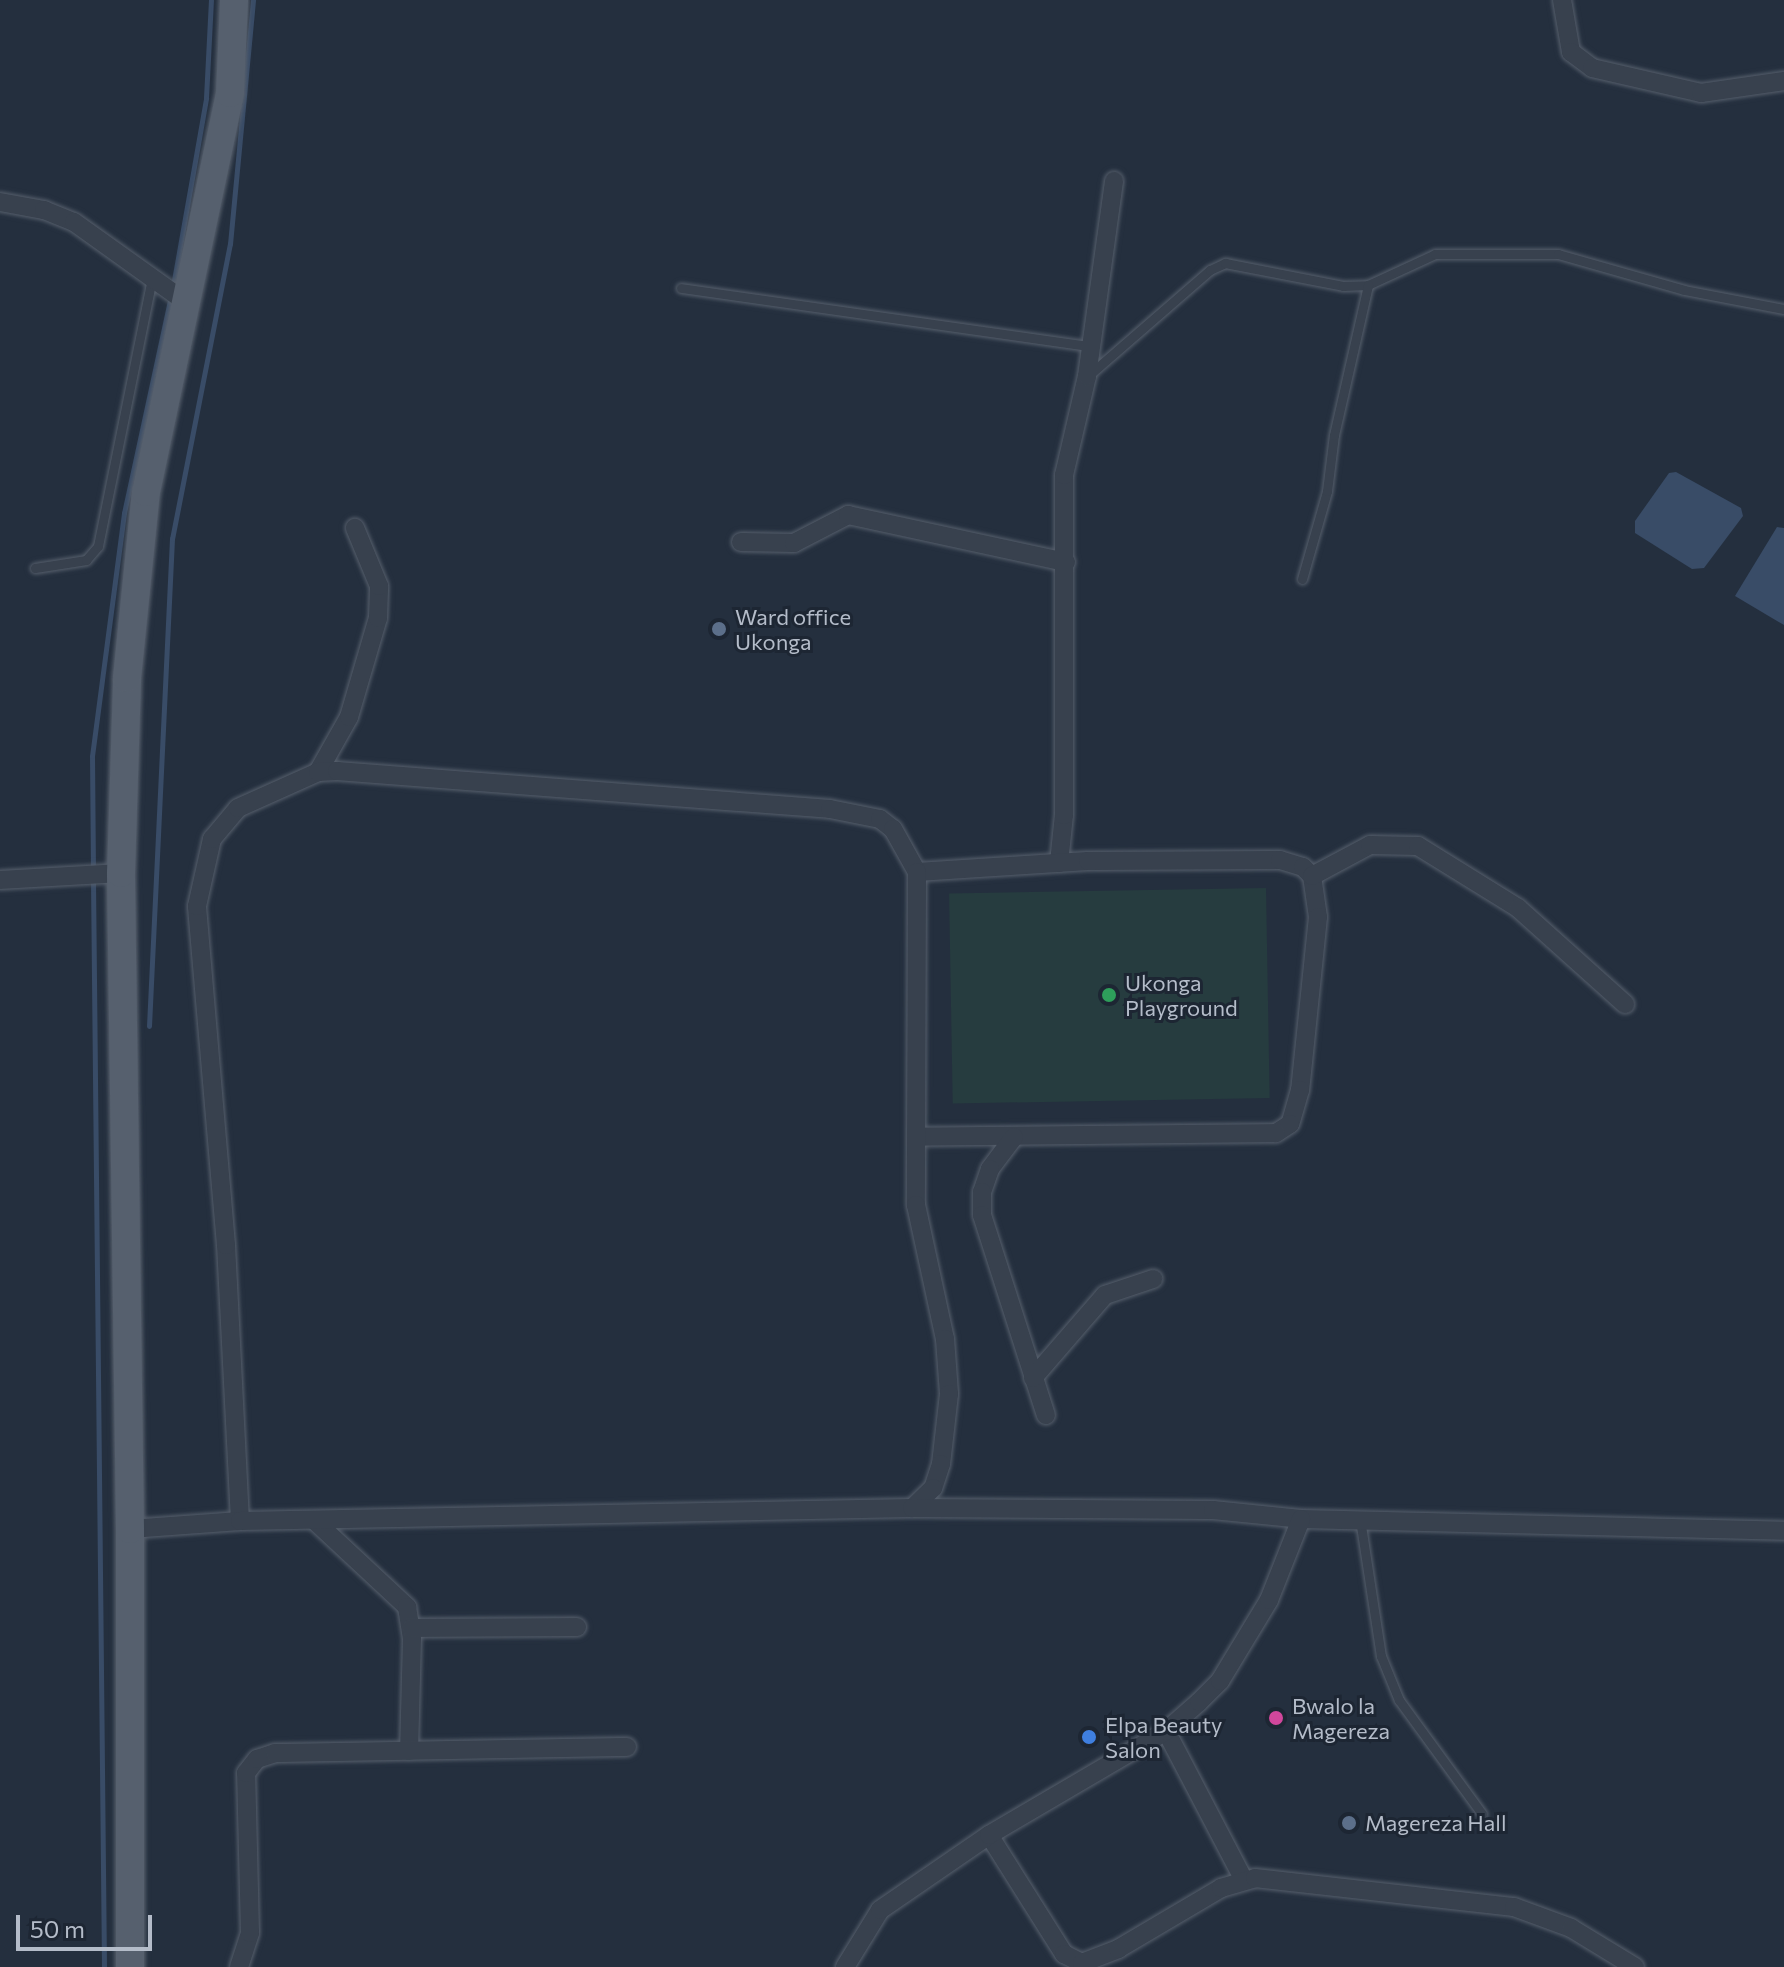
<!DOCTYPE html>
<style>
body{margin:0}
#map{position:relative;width:1784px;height:1967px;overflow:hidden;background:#242f3e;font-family:Commissioner,sans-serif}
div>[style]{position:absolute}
.green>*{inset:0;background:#263c3f;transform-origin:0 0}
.water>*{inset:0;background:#394c67}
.stream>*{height:5px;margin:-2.5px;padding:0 2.5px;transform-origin:2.5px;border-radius:2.5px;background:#394c67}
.roads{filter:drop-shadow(0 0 2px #565f6c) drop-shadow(0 0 2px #565f6c)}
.lane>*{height:9px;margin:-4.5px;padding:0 4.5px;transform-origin:4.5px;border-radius:4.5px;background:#38414e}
.street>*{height:18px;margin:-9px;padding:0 9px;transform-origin:9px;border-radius:9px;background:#38414e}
.primary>*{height:28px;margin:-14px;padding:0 14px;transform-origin:14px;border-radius:14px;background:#56606e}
.dots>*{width:22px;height:22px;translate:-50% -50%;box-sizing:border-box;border:4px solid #1d2633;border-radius:50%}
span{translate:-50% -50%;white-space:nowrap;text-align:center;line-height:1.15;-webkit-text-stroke:6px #1d2633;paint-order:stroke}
.poi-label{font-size:22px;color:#b4bcc9}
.left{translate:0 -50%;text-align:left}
.scale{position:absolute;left:16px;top:1915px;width:136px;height:36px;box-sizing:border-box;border:4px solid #b4bcc9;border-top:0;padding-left:10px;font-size:24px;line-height:28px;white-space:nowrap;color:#b4bcc9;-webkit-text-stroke:6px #1d2633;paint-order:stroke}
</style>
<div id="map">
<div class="green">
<div style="left:1266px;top:888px;width:210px;height:317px;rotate:89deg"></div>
</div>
<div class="water">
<div style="clip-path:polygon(1676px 472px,1741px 508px,1743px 516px,1704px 568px,1692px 569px,1635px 533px,1635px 521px,1669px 473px)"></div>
<div style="clip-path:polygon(1777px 527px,1784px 528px,1784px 625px,1735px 596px)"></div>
</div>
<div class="stream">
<div style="left:173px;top:286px;width:191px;rotate:-80deg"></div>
<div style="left:206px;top:98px;width:98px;rotate:-87.1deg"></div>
<div style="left:93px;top:870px;width:114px;rotate:-90.5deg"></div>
<div style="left:92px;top:756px;width:245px;rotate:-82.5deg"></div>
<div style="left:124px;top:513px;width:223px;rotate:-77.8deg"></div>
<div style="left:93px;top:880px;width:1087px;rotate:89.42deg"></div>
<div style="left:149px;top:1026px;width:488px;rotate:-87.3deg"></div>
<div style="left:172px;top:539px;width:301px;rotate:-78.9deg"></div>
<div style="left:230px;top:244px;width:245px;rotate:-84.6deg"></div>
</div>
<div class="roads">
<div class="lane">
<div style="left:681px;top:288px;width:414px;rotate:8.1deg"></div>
<div style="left:1089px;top:375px;width:160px;rotate:-41deg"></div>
<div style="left:1210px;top:270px;width:17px;rotate:-25deg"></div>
<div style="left:1225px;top:263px;width:120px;rotate:11deg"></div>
<div style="left:1343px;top:286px;width:25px;rotate:-2deg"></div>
<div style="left:1368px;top:285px;width:74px;rotate:-24.8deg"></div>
<div style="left:1435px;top:254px;width:123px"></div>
<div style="left:1558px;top:254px;width:131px;rotate:15.9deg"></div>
<div style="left:1684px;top:290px;width:102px;rotate:10.8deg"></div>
<div style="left:35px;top:568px;width:52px;rotate:-8.9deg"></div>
<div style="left:86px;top:560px;width:18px;rotate:-49deg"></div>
<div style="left:98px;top:546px;width:272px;rotate:-78.6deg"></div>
<div style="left:1302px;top:579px;width:91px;rotate:-74.1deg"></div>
<div style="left:1327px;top:491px;width:56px;rotate:-82.9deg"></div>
<div style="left:1334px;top:435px;width:154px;rotate:-77.2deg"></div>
<div style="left:1360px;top:1519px;width:139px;rotate:81.3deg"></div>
<div style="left:1381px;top:1656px;width:48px;rotate:67.8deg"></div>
<div style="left:1399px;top:1700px;width:141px;rotate:53.9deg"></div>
</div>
<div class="street">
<div style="left:1562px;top:0;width:53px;rotate:80.2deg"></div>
<div style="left:1571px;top:52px;width:26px;rotate:37deg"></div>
<div style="left:1592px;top:68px;width:112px;rotate:12.9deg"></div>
<div style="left:1701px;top:93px;width:84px;rotate:-8.2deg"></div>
<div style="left:0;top:202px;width:45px;rotate:10.3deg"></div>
<div style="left:44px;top:210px;width:32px;rotate:22deg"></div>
<div style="left:74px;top:222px;width:139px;rotate:35.6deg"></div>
<div style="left:741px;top:542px;width:53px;rotate:1.1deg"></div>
<div style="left:794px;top:543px;width:61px;rotate:-27.4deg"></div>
<div style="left:848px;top:515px;width:223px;rotate:12.2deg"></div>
<div style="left:318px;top:772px;width:63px;rotate:-60.6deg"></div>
<div style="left:349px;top:717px;width:103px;rotate:-73.7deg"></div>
<div style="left:378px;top:618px;width:32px;rotate:-88deg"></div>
<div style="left:379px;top:586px;width:63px;rotate:-112.5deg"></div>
<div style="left:1059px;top:863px;width:48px;rotate:-84.1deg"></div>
<div style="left:1064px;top:815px;width:340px;rotate:-90deg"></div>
<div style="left:1064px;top:475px;width:102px;rotate:-76.9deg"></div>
<div style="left:1087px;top:376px;width:197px;rotate:-82.1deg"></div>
<div style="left:917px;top:872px;width:171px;rotate:-3.7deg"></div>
<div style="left:1088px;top:861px;width:192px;rotate:-0.3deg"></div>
<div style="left:1280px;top:860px;width:24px;rotate:17deg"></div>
<div style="left:1303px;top:867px;width:13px;rotate:45deg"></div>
<div style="left:1312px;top:876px;width:41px;rotate:81.7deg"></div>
<div style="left:1318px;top:917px;width:174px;rotate:95.9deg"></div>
<div style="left:1300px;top:1090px;width:35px;rotate:106deg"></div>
<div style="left:1290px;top:1124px;width:17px;rotate:147deg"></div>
<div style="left:1276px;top:1133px;width:357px;rotate:179.4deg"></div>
<div style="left:1312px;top:876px;width:66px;rotate:-28.1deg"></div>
<div style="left:1370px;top:845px;width:48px;rotate:1.2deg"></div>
<div style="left:1418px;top:846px;width:118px;rotate:31.8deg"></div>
<div style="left:1518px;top:908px;width:144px;rotate:41.9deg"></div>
<div style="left:0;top:880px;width:121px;rotate:-3.3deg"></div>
<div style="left:1014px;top:1137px;width:40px;rotate:127deg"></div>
<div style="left:990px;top:1169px;width:24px;rotate:109deg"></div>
<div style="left:982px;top:1192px;width:23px;rotate:90deg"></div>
<div style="left:982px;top:1215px;width:210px;rotate:72.3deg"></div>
<div style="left:1033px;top:1378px;width:110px;rotate:-49.1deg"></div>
<div style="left:1105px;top:1295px;width:51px;rotate:-18.4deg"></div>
<div style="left:240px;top:1521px;width:276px;rotate:-92.9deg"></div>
<div style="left:226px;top:1245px;width:340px;rotate:-94.9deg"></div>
<div style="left:197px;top:906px;width:69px;rotate:-77.4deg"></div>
<div style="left:212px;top:839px;width:40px;rotate:-50deg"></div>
<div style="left:238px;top:808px;width:88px;rotate:-24.2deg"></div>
<div style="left:318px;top:772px;width:19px;rotate:-3deg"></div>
<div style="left:337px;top:771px;width:494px;rotate:4.4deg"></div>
<div style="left:830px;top:809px;width:51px;rotate:11.3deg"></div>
<div style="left:880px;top:819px;width:16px;rotate:38deg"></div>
<div style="left:893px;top:829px;width:49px;rotate:60.8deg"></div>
<div style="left:917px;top:872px;width:333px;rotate:90.2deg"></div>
<div style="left:916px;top:1205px;width:137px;rotate:77.8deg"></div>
<div style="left:945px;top:1339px;width:55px;rotate:85.8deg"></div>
<div style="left:949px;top:1394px;width:70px;rotate:96.5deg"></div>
<div style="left:941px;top:1464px;width:25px;rotate:108deg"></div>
<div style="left:933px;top:1488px;width:29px;rotate:136deg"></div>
<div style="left:316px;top:1522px;width:125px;rotate:43deg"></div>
<div style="left:407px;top:1607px;width:31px;rotate:81deg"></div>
<div style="left:412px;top:1638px;width:113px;rotate:91.5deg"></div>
<div style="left:130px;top:1529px;width:110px;rotate:-4.2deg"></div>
<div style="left:240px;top:1521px;width:672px;rotate:-1.11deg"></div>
<div style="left:912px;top:1508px;width:301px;rotate:0.4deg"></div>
<div style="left:1213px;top:1510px;width:88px;rotate:5.8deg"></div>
<div style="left:1301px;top:1519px;width:483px;rotate:1.4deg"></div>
<div style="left:411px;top:1628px;width:166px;rotate:-0.3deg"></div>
<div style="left:1166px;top:1731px;width:166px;rotate:62.4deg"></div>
<div style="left:989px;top:1835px;width:141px;rotate:57.8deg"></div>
<div style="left:1064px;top:1954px;width:20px;rotate:27deg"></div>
<div style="left:1082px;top:1963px;width:39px;rotate:-21deg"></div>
<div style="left:1118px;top:1949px;width:120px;rotate:-30.6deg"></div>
<div style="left:1221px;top:1888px;width:35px;rotate:-16deg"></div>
<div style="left:1255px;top:1878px;width:261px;rotate:6.4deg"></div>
<div style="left:1514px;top:1907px;width:61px;rotate:20.2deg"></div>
<div style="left:1571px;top:1928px;width:75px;rotate:31.4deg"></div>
<div style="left:239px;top:1967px;width:36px;rotate:-72deg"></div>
<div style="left:250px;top:1933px;width:160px;rotate:-91.4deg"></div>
<div style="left:246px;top:1773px;width:18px;rotate:-52deg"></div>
<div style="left:257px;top:1759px;width:19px;rotate:-18deg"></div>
<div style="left:275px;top:1753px;width:352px;rotate:-1deg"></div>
<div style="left:845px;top:1967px;width:67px;rotate:-58.4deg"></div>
<div style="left:880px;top:1910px;width:132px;rotate:-34.5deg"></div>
<div style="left:989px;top:1835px;width:205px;rotate:-30.4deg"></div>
<div style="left:1166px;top:1731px;width:44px;rotate:-41.3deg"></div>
<div style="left:1199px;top:1702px;width:30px;rotate:-45deg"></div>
<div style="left:1220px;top:1681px;width:95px;rotate:-58.8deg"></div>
<div style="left:1269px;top:1600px;width:87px;rotate:-68.4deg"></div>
</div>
<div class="primary">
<div style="left:130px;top:1967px;width:438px;rotate:-90deg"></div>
<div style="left:130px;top:1529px;width:656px;rotate:-90.79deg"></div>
<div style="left:121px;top:873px;width:195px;rotate:-88.2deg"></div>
<div style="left:127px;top:678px;width:187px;rotate:-84.2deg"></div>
<div style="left:146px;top:492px;width:408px;rotate:-78.1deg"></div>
<div style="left:230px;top:93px;width:93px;rotate:-87.5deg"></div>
</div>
</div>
<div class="dots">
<div style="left:719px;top:629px;background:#5c6f8a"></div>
<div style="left:1109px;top:995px;background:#2e9e5b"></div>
<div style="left:1276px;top:1718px;background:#d1479c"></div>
<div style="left:1089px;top:1737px;background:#3f7fe0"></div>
<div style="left:1349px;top:1823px;background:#5c6f8a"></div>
</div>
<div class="poi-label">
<span class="left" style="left:735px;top:629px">Ward office<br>Ukonga</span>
<span class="left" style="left:1125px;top:995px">Ukonga<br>Playground</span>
<span class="left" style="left:1292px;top:1718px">Bwalo la<br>Magereza</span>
<span class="left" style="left:1105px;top:1737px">Elpa Beauty<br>Salon</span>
<span class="left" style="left:1365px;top:1823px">Magereza Hall</span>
</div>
<div class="scale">50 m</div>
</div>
